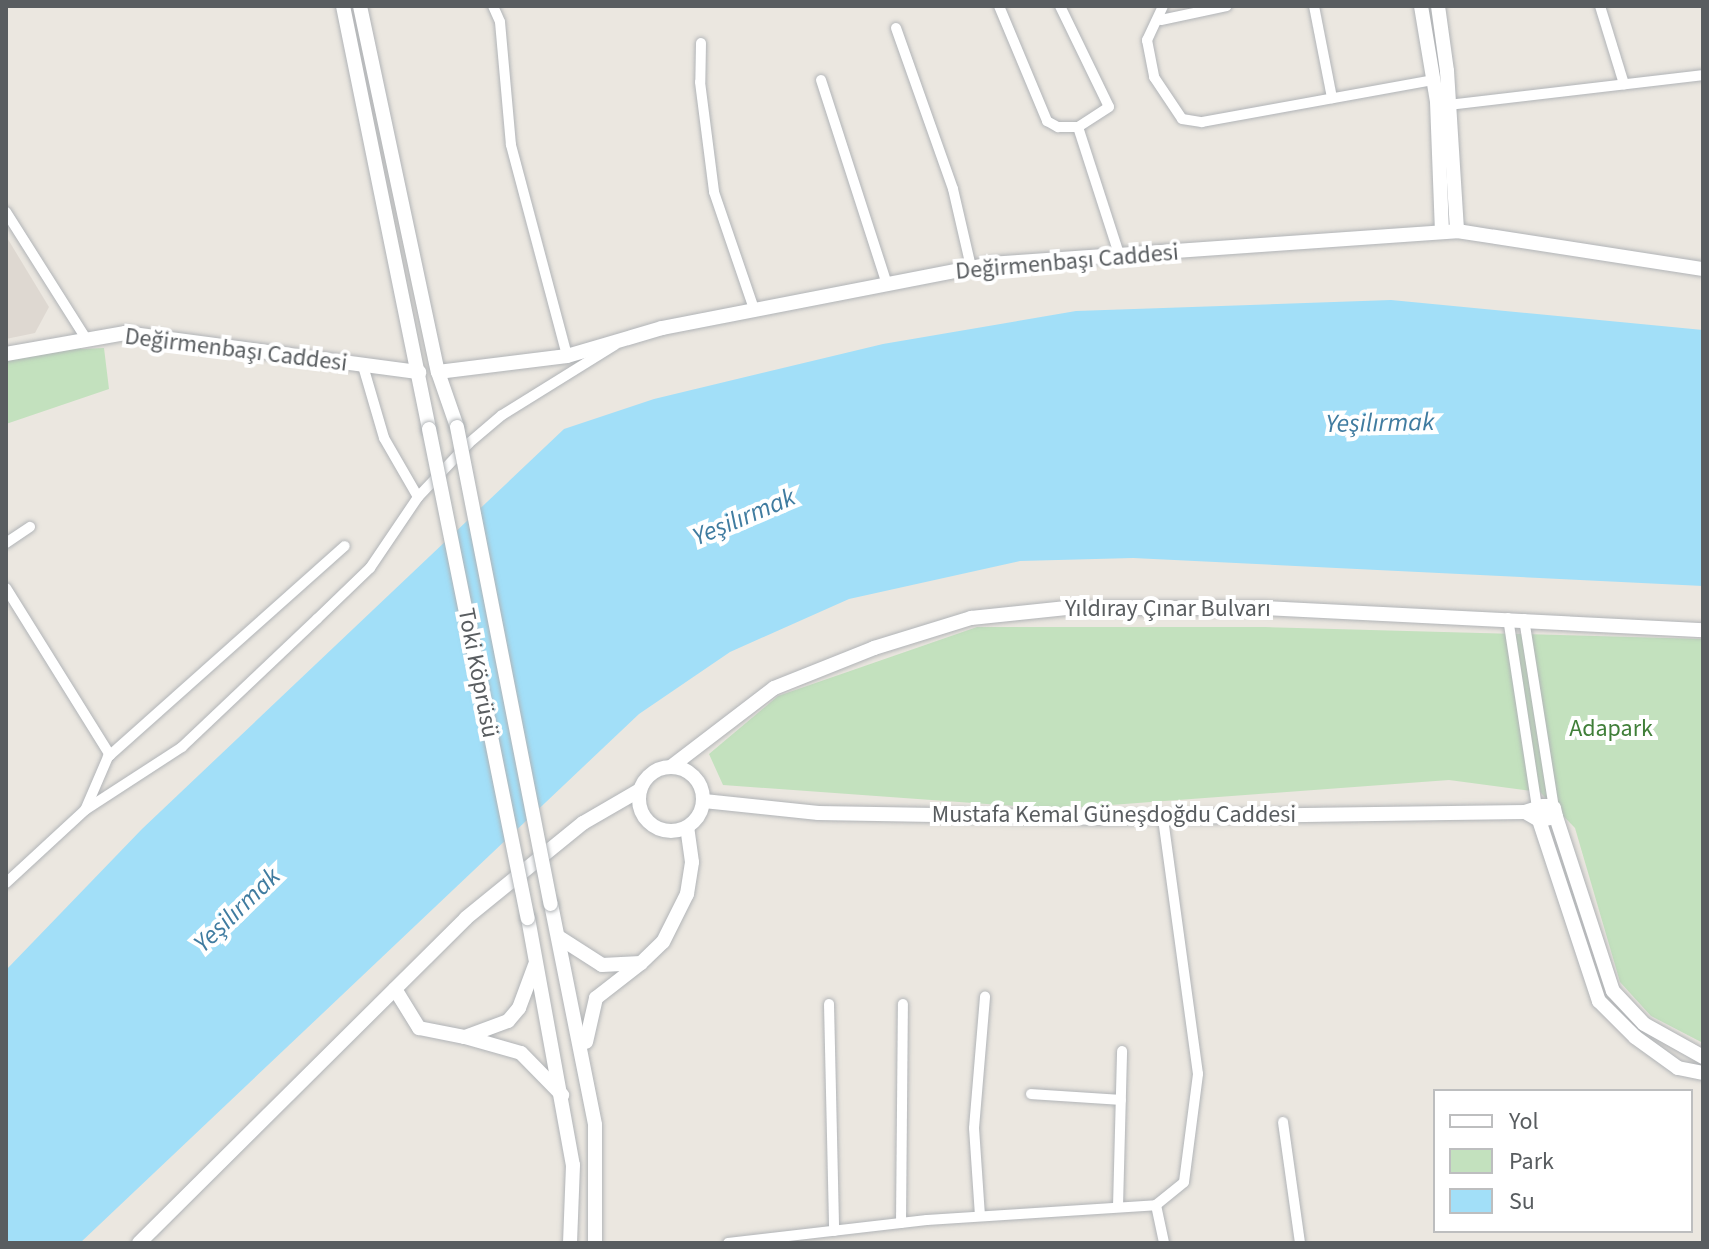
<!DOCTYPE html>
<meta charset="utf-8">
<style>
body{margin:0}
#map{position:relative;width:1709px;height:1249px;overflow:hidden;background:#ebe7e0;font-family:"Source Sans 3",sans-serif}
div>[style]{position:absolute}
.education>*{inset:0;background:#ded8d1}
.green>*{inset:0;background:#c3e1be}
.water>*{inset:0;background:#a2dff8}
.roads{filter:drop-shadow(0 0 2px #b1b4b7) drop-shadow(0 0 2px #b1b4b7)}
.street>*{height:10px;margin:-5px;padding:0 5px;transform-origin:5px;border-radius:5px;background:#fff}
.secondary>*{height:14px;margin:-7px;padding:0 7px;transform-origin:7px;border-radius:7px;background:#fff}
.secondary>.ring{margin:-7px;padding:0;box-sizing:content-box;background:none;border:14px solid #fff;border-radius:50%}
.bridges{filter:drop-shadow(0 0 2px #b0b4b7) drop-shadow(0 0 2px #b0b4b7)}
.secondary-bridge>*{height:14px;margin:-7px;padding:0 7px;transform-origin:7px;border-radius:7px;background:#fff}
span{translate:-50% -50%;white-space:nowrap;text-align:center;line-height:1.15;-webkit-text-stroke:8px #fff;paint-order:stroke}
.street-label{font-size:24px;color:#595d60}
.park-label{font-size:24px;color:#407f39}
.water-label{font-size:26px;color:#407ca0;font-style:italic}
.frame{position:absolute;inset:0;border:8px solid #595d60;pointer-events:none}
.legend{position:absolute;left:1433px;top:1089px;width:260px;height:144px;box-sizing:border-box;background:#fff;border:2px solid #bdbebf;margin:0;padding:10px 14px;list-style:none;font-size:24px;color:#595d60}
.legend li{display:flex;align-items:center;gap:16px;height:40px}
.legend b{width:40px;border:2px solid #bdbebf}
</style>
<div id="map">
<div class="education">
<div style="clip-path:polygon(6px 236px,49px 307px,35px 333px,6px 339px)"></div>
</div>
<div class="green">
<div style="clip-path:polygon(78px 343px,81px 349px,104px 348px,109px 389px,6px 424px,6px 356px)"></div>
<div style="clip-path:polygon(977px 627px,1265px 627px,1703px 639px,1703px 1043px,1651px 1016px,1620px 982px,1575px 828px,1540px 792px,1449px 780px,1057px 809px,723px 785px,709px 754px,778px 696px)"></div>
</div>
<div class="water">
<div style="clip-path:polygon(1391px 300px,1703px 330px,1703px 586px,1133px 558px,1020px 561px,849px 599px,730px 652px,639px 714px,80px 1243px,6px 1243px,6px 970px,142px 829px,564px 429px,654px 399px,883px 344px,1076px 311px)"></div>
</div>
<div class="roads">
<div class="street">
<div style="left:493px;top:6px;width:17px;rotate:66deg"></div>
<div style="left:500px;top:22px;width:123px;rotate:84.9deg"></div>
<div style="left:511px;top:145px;width:218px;rotate:75.1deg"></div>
<div style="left:999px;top:6px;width:125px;rotate:67.3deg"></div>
<div style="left:1047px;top:121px;width:13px;rotate:29deg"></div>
<div style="left:1058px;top:127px;width:20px"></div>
<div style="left:1060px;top:6px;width:112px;rotate:64.1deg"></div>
<div style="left:1109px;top:107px;width:37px;rotate:147deg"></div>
<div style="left:1078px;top:127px;width:137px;rotate:72.1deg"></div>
<div style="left:1163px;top:6px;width:38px;rotate:115deg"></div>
<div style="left:1147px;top:40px;width:38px;rotate:79deg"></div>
<div style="left:1154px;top:77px;width:50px;rotate:56.3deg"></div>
<div style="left:1182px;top:119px;width:20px;rotate:9deg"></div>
<div style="left:1202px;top:122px;width:235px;rotate:-10.3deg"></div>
<div style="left:1314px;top:6px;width:94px;rotate:78.9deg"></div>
<div style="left:1600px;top:6px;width:82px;rotate:72.9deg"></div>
<div style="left:1161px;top:20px;width:67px;rotate:-12deg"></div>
<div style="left:896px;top:28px;width:171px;rotate:70.5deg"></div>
<div style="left:953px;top:189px;width:80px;rotate:77deg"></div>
<div style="left:701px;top:43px;width:39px;rotate:91deg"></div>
<div style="left:700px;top:82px;width:111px;rotate:82.7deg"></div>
<div style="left:714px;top:192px;width:124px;rotate:71.1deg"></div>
<div style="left:821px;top:80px;width:214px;rotate:72.1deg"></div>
<div style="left:1449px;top:105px;width:256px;rotate:-6.7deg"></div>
<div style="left:6px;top:212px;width:151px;rotate:57.7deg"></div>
<div style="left:363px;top:366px;width:75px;rotate:73.7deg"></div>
<div style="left:384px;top:438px;width:68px;rotate:60deg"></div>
<div style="left:6px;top:543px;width:29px;rotate:-34deg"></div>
<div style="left:6px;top:588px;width:197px;rotate:58.1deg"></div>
<div style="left:1508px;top:618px;width:192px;rotate:81.3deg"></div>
<div style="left:1524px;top:619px;width:191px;rotate:81deg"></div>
<div style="left:86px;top:808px;width:56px;rotate:-66.7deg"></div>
<div style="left:108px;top:757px;width:317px;rotate:-41.7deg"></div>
<div style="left:6px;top:883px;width:108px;rotate:-42.7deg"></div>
<div style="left:85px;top:810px;width:116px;rotate:-33deg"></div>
<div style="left:182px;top:747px;width:186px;rotate:-43.5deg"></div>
<div style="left:317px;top:619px;width:74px;rotate:-43.9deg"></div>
<div style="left:370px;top:568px;width:86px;rotate:-55.9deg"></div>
<div style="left:418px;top:497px;width:74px;rotate:-46.6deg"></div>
<div style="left:469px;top:443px;width:43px;rotate:-40.3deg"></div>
<div style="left:502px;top:415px;width:133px;rotate:-31.8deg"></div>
<div style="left:829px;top:1004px;width:227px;rotate:88.7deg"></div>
<div style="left:1031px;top:1094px;width:90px;rotate:3.8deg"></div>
<div style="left:1283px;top:1122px;width:122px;rotate:82deg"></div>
<div style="left:1156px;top:1205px;width:39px;rotate:78deg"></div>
<div style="left:1118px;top:1207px;width:156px;rotate:-88.5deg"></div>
<div style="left:980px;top:1216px;width:88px;rotate:-93.9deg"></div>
<div style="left:974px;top:1128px;width:132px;rotate:-85.2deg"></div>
<div style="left:901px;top:1223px;width:219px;rotate:-89.5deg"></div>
<div style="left:728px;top:1243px;width:200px;rotate:-6.6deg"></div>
<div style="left:927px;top:1220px;width:229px;rotate:-3.7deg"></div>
<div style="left:1156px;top:1205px;width:36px;rotate:-39deg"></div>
<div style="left:1184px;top:1182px;width:109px;rotate:-82.6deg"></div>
<div style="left:1198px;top:1074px;width:257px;rotate:-97.8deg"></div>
</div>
<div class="secondary">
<div style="left:343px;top:6px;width:432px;rotate:78.5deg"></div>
<div style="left:360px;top:6px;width:374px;rotate:78deg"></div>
<div style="left:438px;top:372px;width:58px;rotate:70.9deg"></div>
<div style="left:1421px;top:6px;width:97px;rotate:80.5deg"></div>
<div style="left:1437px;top:102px;width:130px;rotate:87.8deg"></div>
<div style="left:1438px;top:6px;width:66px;rotate:82.1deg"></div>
<div style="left:1447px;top:71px;width:160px;rotate:86.4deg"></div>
<div style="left:6px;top:354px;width:121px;rotate:-10deg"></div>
<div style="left:125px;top:333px;width:297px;rotate:7.6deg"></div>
<div style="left:438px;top:372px;width:130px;rotate:-7.1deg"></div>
<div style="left:567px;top:356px;width:99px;rotate:-16.4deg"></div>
<div style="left:662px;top:328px;width:334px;rotate:-11deg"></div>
<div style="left:990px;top:264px;width:468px;rotate:-4deg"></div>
<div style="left:1457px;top:231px;width:249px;rotate:8.8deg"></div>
<div style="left:672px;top:766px;width:128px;rotate:-37.4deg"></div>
<div style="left:774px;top:688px;width:108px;rotate:-21.8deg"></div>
<div style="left:874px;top:648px;width:102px;rotate:-17.2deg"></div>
<div style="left:971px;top:618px;width:96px;rotate:-6deg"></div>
<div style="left:1066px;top:608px;width:198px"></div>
<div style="left:1264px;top:608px;width:440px;rotate:2.9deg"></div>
<div class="ring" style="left:639px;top:767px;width:50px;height:50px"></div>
<div style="left:704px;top:801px;width:115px;rotate:6deg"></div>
<div style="left:818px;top:813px;width:278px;rotate:1deg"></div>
<div style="left:1096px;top:818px;width:429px;rotate:-0.8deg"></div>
<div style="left:1525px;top:812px;width:16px;rotate:30deg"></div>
<div style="left:1539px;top:820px;width:191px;rotate:71.7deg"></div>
<div style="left:1599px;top:1001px;width:51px;rotate:45deg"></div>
<div style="left:1635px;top:1037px;width:53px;rotate:35.8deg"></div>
<div style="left:1678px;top:1068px;width:25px;rotate:11deg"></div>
<div style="left:1525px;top:812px;width:19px;rotate:-18deg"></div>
<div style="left:1543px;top:806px;width:4px"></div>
<div style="left:1547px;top:806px;width:7px;rotate:16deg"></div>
<div style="left:1554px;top:808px;width:9px;rotate:77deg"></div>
<div style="left:1556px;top:817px;width:17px;rotate:170deg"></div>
<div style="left:1539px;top:820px;width:12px;rotate:-99deg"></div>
<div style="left:1556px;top:817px;width:183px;rotate:71.9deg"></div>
<div style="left:1613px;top:991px;width:45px;rotate:46.8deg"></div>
<div style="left:1644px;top:1024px;width:68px;rotate:29.2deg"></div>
<div style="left:551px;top:904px;width:225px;rotate:78.7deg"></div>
<div style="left:595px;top:1125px;width:118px;rotate:90deg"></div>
<div style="left:528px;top:918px;width:251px;rotate:79.7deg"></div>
<div style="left:573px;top:1165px;width:78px;rotate:92.2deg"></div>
<div style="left:560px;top:938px;width:50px;rotate:32.7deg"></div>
<div style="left:602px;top:965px;width:39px;rotate:-3deg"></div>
<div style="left:641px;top:963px;width:57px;rotate:142.1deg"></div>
<div style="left:596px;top:998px;width:45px;rotate:102.8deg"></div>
<div style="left:641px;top:963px;width:30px;rotate:-44deg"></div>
<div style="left:663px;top:942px;width:54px;rotate:-63.4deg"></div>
<div style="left:687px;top:894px;width:32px;rotate:-81deg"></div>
<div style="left:692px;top:862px;width:34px;rotate:-98deg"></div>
<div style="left:535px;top:965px;width:46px;rotate:110.4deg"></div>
<div style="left:519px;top:1008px;width:17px;rotate:130deg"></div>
<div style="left:508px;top:1021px;width:46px;rotate:159.6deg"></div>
<div style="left:465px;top:1037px;width:58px;rotate:15.9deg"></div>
<div style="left:521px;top:1053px;width:59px;rotate:45.7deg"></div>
<div style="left:395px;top:989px;width:46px;rotate:58.4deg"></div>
<div style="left:419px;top:1028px;width:47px;rotate:11.1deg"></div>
<div style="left:139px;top:1243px;width:461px;rotate:-44.8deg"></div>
<div style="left:466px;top:918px;width:151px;rotate:-39.1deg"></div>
<div style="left:583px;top:823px;width:66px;rotate:-30.1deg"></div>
</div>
</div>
<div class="bridges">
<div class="secondary-bridge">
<div style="left:457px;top:427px;width:486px;rotate:78.9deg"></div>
<div style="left:429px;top:429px;width:499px;rotate:78.6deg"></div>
</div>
</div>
<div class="street-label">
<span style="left:1067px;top:262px;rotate:-5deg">Değirmenbaşı Caddesi</span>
<span style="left:236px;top:350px;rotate:7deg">Değirmenbaşı Caddesi</span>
<span style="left:1168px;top:609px">Yıldıray Çınar Bulvarı</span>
<span style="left:478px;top:673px;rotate:79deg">Toki Köprüsü</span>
<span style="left:1114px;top:815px">Mustafa Kemal Güneşdoğdu Caddesi</span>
</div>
<div class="park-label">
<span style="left:1611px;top:729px">Adapark</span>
</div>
<div class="water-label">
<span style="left:1380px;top:423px;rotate:-1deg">Yeşilırmak</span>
<span style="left:744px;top:517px;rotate:-23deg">Yeşilırmak</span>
<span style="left:237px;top:910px;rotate:-44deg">Yeşilırmak</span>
</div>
<div class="frame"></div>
<ul class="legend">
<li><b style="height:10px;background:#fff"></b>Yol</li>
<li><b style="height:22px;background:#c3e1be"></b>Park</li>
<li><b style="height:22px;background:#a2dff8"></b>Su</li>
</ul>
</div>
